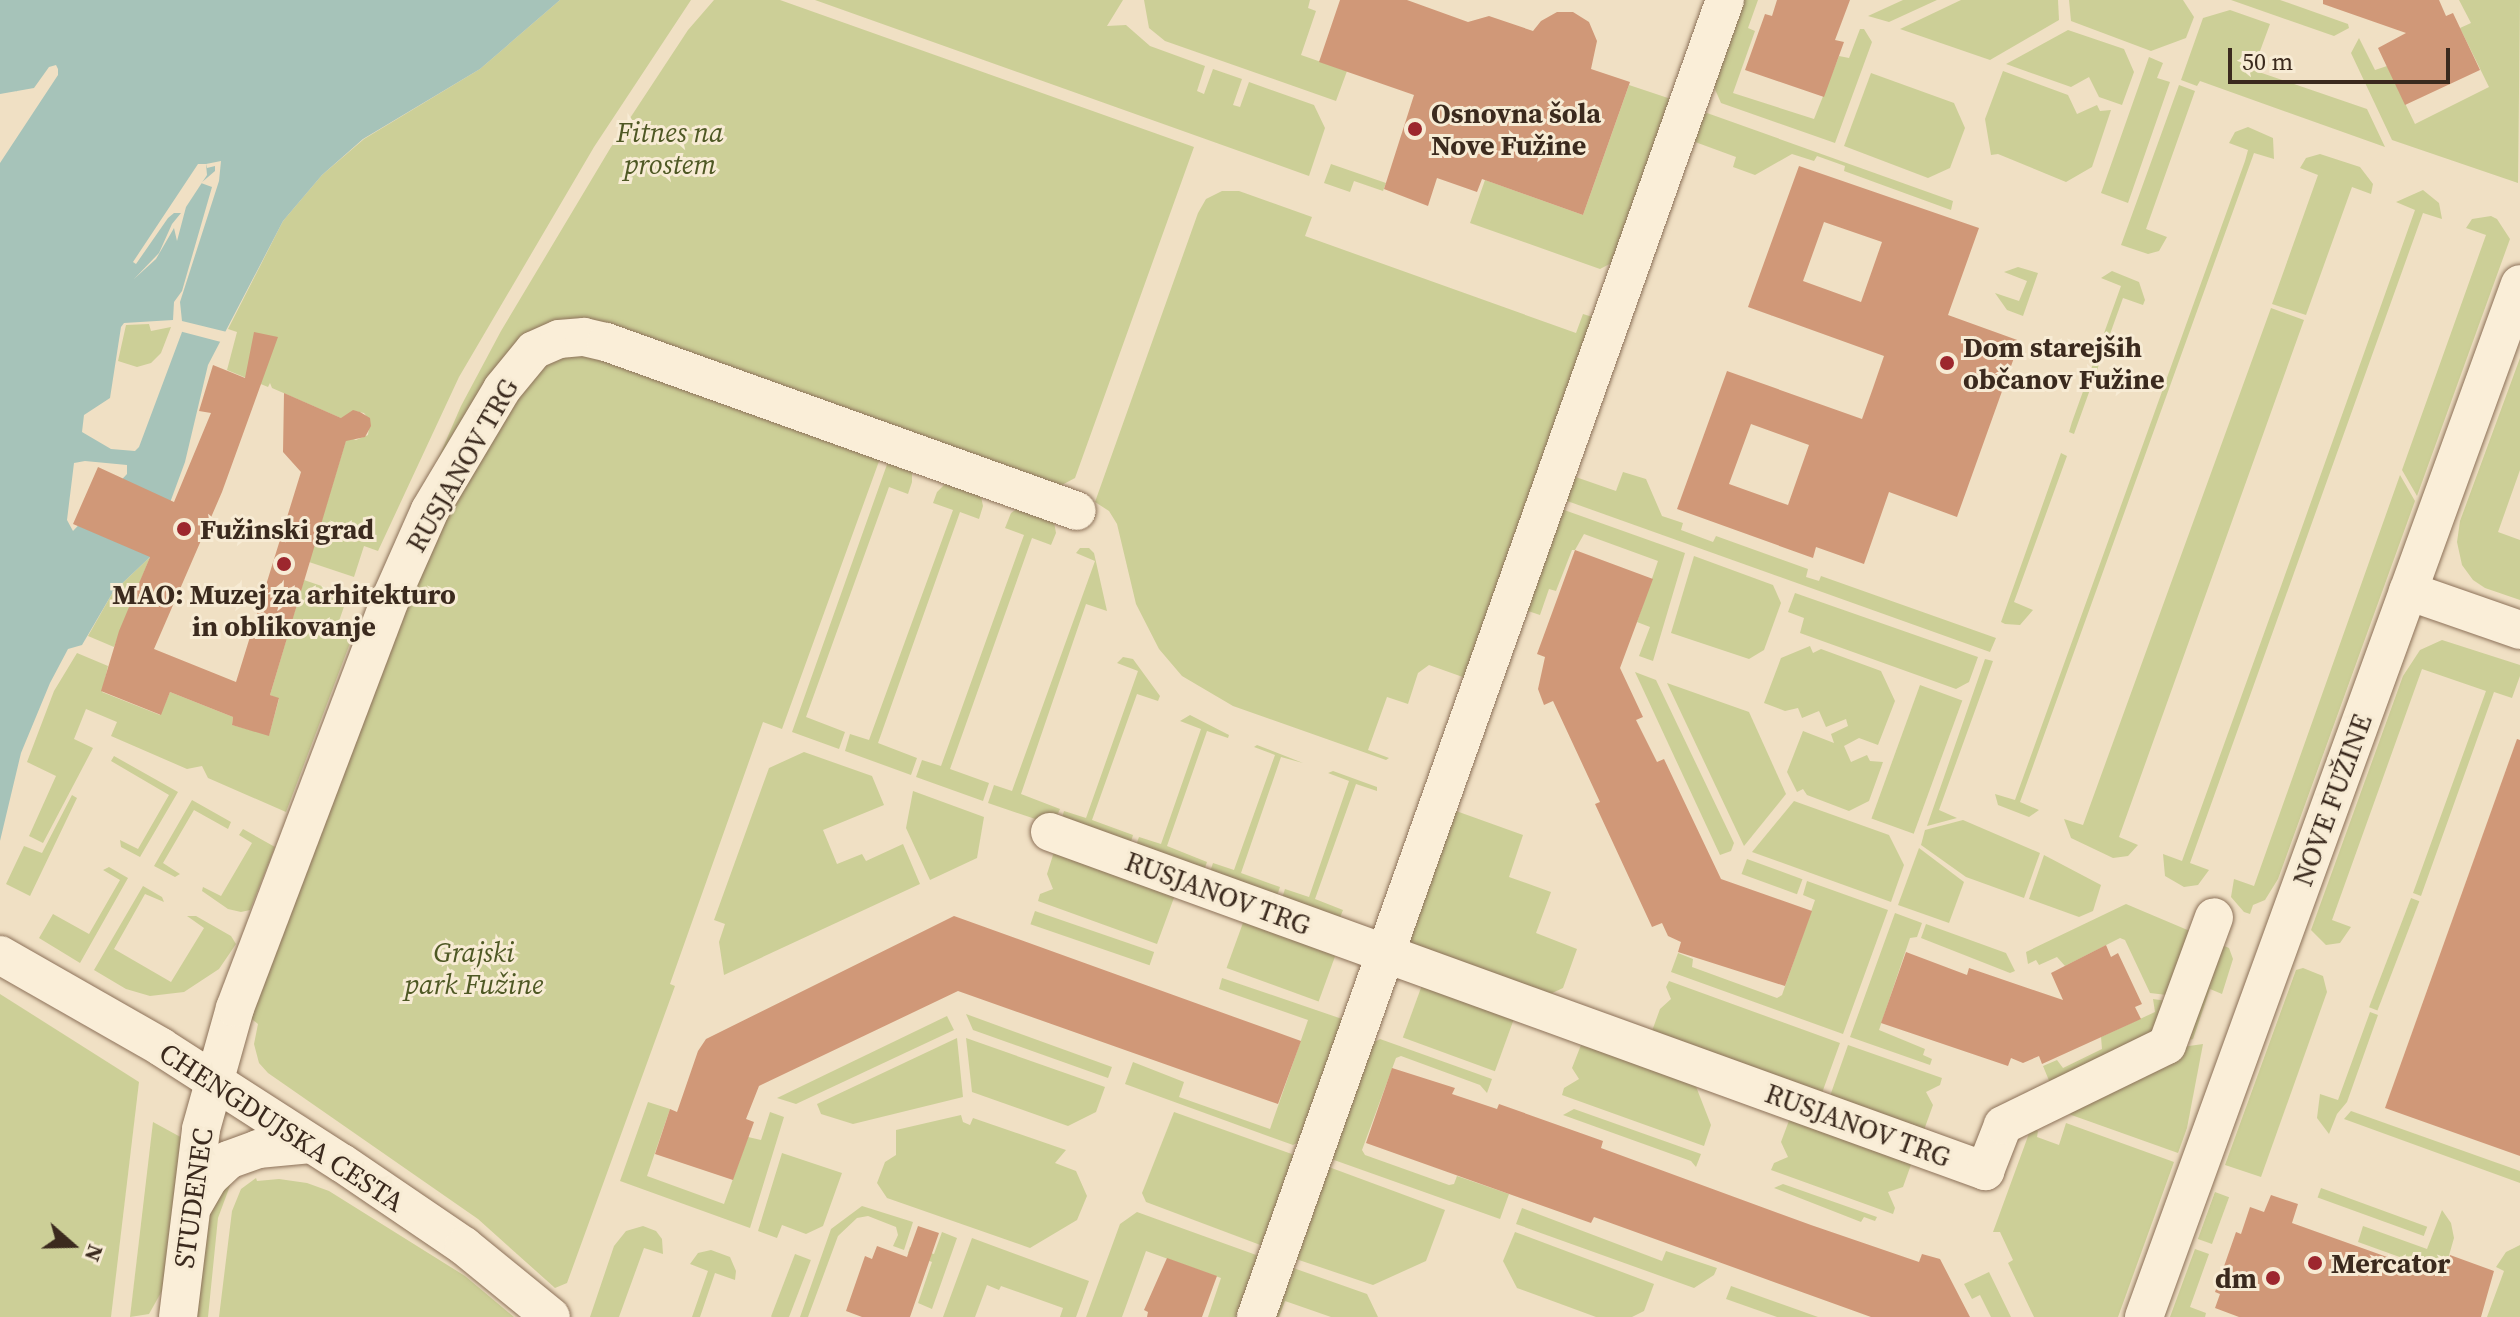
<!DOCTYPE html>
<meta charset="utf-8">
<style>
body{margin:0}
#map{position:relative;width:2520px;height:1317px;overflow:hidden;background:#f0e0c4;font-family:"Source Serif 4",serif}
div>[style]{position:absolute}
.green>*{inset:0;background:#cccf97;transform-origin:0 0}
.water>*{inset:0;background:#a6c3b9}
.pier>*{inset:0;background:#f0e0c4}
.building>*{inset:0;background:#d09878}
.roads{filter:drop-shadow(0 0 2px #8c7159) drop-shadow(0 0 2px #8c7159)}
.minor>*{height:38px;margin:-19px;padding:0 19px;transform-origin:19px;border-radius:19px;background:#faeed8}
.dots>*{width:22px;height:22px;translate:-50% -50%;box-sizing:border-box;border:4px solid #f7ebd4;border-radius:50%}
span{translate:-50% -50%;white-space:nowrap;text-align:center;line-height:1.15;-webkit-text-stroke:6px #f7ebd4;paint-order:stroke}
.poi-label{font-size:28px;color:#3b2a1e;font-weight:700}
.left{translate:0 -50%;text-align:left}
.right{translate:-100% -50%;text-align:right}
.park-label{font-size:28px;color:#4e5824;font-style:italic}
.street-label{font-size:28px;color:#3b2a1e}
.north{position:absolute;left:32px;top:1205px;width:80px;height:80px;-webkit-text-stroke:6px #f7ebd4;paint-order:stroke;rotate:110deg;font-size:22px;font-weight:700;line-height:32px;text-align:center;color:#3b2a1e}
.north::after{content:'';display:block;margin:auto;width:28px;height:36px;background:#3b2a1e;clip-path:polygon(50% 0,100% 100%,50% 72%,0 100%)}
.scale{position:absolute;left:2228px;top:48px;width:222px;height:36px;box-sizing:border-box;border:4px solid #3b2a1e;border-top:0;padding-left:10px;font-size:24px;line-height:28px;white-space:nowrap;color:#3b2a1e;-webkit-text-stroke:6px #f7ebd4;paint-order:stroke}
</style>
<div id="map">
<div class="green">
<div style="clip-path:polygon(560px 0,691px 0,594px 147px,459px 377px,378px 551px,364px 546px,354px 577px,309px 562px,347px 437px,356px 440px,368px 435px,370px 421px,364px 413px,355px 411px,343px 419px,272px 388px,270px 383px,268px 387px,227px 370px,237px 332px,228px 329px,283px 221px,322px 175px,364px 139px,480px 69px)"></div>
<div style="clip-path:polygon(714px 0,780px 0,1194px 147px,1075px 478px,1060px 486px,583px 323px,425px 489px,461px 406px,501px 331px,611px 147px,688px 30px)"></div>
<div style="clip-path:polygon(815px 0,1123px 0,1107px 26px,1126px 25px,1150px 46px,1205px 66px,1197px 91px,1204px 94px,1213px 69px,1242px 79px,1233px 105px,1240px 107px,1249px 82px,1314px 105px,1325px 128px,1309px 176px)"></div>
<div style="clip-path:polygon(1144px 0,1310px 0,1308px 8px,1316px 11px,1301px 55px,1347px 71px,1336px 101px,1165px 41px,1149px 28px)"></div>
<div style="clip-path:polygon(1732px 0,1758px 0,1748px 28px,1755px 31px,1733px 93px,1814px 119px,1839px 56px,1849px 58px,1860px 29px,1864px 29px,1872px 42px,1835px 143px,1721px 103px,1707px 71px)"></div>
<div style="clip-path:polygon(1903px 0,1937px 0,1889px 22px,1868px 16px)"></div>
<div style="clip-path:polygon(1961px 0,2058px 0,2059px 20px,1990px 60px,1900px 29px)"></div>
<div style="clip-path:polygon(2069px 0,2183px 0,2194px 17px,2186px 38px,2151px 51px,2071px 21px)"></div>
<div style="clip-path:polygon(2231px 0,2280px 0,2348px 24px,2349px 28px,2334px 36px)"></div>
<div style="clip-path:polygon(2459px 0,2520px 0,2518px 183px,2392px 140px,2351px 53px,2359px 38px,2375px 70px,2387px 66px,2415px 124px,2489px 87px,2460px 28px,2471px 23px)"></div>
<div style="clip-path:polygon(2230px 10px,2270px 24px,2253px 70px,2367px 109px,2385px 147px,2200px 81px,2197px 86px,2181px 80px,2203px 18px)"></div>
<div style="clip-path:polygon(2068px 30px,2124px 49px,2134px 72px,2122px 105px,2099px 97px,2089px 77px,2071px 87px,2006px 64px)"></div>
<div style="clip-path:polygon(2149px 57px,2163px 63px,2157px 78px,2170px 82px,2128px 203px,2101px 193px)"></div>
<div style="clip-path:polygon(2003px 71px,2068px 95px,2077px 114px,2097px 105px,2100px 111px,2111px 110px,2092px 167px,2066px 182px,1998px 154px,1991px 155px,1985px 119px)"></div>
<div style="clip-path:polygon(1871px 73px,1954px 103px,1965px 128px,1950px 168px,1928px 178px,1844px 146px)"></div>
<div style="clip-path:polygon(1629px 85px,1674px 100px,1625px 256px,1600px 269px,1470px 223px,1485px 180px,1583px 215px)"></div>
<div style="clip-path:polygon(2179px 85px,2195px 91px,2146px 229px,2167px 237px,2159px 251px,2148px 254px,2121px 245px)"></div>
<div style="clip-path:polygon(1707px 113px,1953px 201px,1951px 210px,1844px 171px,1845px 166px,1817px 156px,1814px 161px,1792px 154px,1755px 175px,1733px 167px,1736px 157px,1687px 139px,1567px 474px,1616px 491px,1623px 472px,1646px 479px,1662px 516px,1683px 523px,1681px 530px,1713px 542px,1716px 536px,1808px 569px,1806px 577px,1819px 581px,1821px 576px,1996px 638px,1990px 652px,1556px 497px,1688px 123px)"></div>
<div style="clip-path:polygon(2248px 127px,2273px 138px,2274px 159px,2254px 153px,2020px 802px,2039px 810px,2029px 817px,1998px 805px,1995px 794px,2015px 800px,2245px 161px,2248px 150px,2229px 143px,2235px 132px)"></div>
<div style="clip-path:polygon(2320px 154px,2360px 167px,2373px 184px,2371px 194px,2352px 187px,2306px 315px,2272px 304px,2318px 175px,2300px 168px,2306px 158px)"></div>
<div style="clip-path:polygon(1331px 164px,1386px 183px,1383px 191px,1354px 181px,1350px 192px,1324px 183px)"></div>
<div style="clip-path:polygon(2423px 190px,2439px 203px,2442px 219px,2423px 213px,2190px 863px,2209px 870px,2198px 885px,2184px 887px,2165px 876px,2163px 854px,2182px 861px,2280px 589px,2415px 210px,2396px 202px)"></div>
<div style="clip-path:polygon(1222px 191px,1239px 191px,1312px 217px,1305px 236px,1576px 333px,1583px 314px,1602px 320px,1474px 681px,1429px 665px,1418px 673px,1408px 704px,1387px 697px,1368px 750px,1389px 758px,1386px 760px,1233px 706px,1182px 676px,1159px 649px,1136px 604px,1117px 524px,1109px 511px,1095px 502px,1198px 213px,1206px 199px)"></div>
<div style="clip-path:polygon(2491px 216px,2497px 219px,2510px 239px,2417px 496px,2402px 470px,2486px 235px,2466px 228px,2472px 219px)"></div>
<div style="clip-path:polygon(2018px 267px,2038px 273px,2023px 316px,2007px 310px,1995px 293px,2019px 301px,2027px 281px,2004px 272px)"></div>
<div style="clip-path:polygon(2112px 271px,2139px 282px,2145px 300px,2143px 305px,2123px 298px,2074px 434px,2069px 432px,2072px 422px,2121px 286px,2101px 278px)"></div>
<div style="clip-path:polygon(2271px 308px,2304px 320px,2119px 837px,2138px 845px,2128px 856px,2113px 858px,2071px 838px,2064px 819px,2083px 825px)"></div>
<div style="clip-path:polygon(149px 324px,151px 331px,171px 327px,161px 353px,151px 363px,137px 367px,118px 361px,126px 325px)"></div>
<div style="clip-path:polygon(573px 350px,882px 453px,782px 729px,763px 722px,670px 984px,675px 986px,567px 1283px,555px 1288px,478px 1219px,268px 1073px,259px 1063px,254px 1044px,258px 1024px,248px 1016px,434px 539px,531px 372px)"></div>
<div style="clip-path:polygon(2520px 358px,2520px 470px,2498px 532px,2520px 540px,2520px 600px,2485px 588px,2473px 580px,2462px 565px,2457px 542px,2460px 521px)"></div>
<div style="clip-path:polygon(2061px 453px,2067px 456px,2014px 602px,2033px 610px,2020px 625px,2005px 624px,2001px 622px)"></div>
<div style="clip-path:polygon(890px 456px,912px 471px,912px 482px,908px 494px,889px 487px,806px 717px,845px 732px,839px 749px,792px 732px)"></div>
<div style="clip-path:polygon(2400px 475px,2415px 501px,2278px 879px,2265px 900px,2253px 905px,2250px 914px,2244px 912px,2231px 897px,2234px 879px,2254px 886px)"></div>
<div style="clip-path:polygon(947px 482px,980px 492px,983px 506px,979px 519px,960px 512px,878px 743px,917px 758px,911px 775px,845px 751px,850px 734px,869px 740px,953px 510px,933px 503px,937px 492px)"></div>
<div style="clip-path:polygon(1553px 506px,1685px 553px,1653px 661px,1639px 656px,1650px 627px,1637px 622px,1658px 561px,1584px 534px,1575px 550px,1572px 550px,1556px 591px,1549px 589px,1540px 615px,1525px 610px)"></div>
<div style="clip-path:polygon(1018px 508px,1054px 522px,1056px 533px,1051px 545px,1032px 538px,950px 769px,989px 783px,983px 801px,916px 777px,922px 760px,941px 766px,1024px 535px,1005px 528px,1011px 513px)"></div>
<div style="clip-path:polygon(1080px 548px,1089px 548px,1094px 553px,1107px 611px,1086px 604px,1021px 794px,1060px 809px,1053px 825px,988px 803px,994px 785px,1012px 791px,1095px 561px,1076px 553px)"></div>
<div style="clip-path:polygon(1694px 556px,1773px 585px,1781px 603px,1764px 650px,1749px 659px,1671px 633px)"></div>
<div style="clip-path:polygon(150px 557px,114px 647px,88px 636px,113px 592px)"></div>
<div style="clip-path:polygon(304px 580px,348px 595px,338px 624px,355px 630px,286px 812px,208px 778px,202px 766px,187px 769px,111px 736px,117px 722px,86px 709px,74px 739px,93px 748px,43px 843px,29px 836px,56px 776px,27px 762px,54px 691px,77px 653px,108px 666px,102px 692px,160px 715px,170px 692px,233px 717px,232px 725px,269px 735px,279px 699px,270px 695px)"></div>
<div style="clip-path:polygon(1795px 593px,1978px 657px,1969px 682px,1956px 689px,1800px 633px,1804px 618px,1788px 612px)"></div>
<div style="clip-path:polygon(2442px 640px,2520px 665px,2520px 676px,2512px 698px,2494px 692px,2421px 896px,2413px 893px,2486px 691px,2422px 669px,2332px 920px,2351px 927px,2340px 943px,2326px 945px,2311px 930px,2403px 676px,2420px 650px)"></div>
<div style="clip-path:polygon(1810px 646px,1813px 653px,1821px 649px,1881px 671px,1895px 701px,1878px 745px,1859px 738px,1844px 746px,1851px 762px,1867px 755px,1870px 761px,1883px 762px,1869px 801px,1849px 811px,1807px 795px,1803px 789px,1797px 792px,1787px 772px,1803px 731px,1834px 743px,1831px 734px,1848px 726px,1846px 719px,1826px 727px,1819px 711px,1802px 718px,1798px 708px,1785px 711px,1764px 703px,1781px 658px)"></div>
<div style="clip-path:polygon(1123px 657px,1133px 659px,1160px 696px,1158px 701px,1137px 694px,1092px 820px,1133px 835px,1128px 852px,1059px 828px,1064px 811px,1086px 818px,1138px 671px,1117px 663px)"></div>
<div style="clip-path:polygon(1985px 659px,1993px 661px,1939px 810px,1957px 818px,1927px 826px)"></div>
<div style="clip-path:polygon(1635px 672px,1656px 680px,1734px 843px,1731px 851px,1720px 855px)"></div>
<div style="clip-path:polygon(1667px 683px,1749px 712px,1786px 794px,1744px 846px)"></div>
<div style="left:1920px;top:685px;width:45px;height:142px;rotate:20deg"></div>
<div style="clip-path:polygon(1190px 715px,1229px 735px,1228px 738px,1207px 731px,1167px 846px,1207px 862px,1201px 879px,1133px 854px,1139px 837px,1161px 844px,1201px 729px,1180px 721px)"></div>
<div style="clip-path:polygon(1257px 745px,1303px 763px,1281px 757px,1241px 873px,1280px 887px,1274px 905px,1207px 881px,1213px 863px,1234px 870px,1275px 755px,1254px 747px)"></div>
<div style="clip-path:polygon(804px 752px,872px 776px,884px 805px,823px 830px,837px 864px,862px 854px,866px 861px,903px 844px,920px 884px,724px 975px,719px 942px,725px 924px,714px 920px,769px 768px)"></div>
<div style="clip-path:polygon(114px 756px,178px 792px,140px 857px,121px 847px,120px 840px,138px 849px,169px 795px,111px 761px)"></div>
<div style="clip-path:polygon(1333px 771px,1377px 787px,1377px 791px,1356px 784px,1315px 899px,1343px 910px,1336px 927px,1279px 907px,1285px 889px,1309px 897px,1349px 781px,1328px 773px)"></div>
<div style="clip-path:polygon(913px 791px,984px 817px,977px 858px,930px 880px,906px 828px)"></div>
<div style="clip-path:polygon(72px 795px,77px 798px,30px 896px,6px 884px,24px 846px,42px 853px)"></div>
<div style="clip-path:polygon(192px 800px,231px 822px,228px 829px,194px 810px,163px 863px,180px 874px,175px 877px,154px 866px)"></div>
<div style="clip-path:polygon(1794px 801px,1889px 835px,1904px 865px,1891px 902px,1752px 852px)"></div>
<div style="clip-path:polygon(1445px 807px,1523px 835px,1509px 877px,1551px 892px,1536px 933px,1577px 949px,1563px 988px,1537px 1000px,1415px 956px,1402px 928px)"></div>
<div style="clip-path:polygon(1963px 820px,2040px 853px,2024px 898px,1966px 877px,1921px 845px,1925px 830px)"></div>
<div style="clip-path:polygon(243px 829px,275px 847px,250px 910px,241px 912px,228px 909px,202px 891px,203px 887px,221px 896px,252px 843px,239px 835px)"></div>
<div style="clip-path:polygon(1919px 848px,1964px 882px,1949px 923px,1898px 905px)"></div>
<div style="clip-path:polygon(1054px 852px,1175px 895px,1157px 944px,1038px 901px,1040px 894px,1053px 889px,1047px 874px)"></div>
<div style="clip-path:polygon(2044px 855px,2101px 885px,2093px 911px,2079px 917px,2029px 899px)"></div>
<div style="left:1747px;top:859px;width:59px;height:16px;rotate:20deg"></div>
<div style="clip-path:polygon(109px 867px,128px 878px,80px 963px,39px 938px,53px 914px,89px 934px,120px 880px,103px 870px)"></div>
<div style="clip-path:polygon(1807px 881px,1888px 910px,1843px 1034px,1671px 972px,1678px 953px,1693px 959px,1692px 967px,1777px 998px,1782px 995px,1815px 900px,1803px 895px)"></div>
<div style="clip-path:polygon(143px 886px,162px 897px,164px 902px,145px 894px,114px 949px,171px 982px,204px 928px,187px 916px,196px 916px,231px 936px,236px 944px,219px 969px,184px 992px,150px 996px,126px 989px,94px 970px)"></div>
<div style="left:2411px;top:898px;width:9px;height:117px;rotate:21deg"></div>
<div style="clip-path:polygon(2126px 904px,2197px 934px,2175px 996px,2150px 993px,2125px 940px,2120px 938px,2065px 966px,2057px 957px,2039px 965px,2036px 960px,2028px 964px,2026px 952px)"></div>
<div style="left:1035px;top:911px;width:126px;height:14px;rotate:19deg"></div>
<div style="clip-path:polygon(1895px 913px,1922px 923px,1917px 937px,1910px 938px,1879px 1030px,1925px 1049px,1923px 1055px,1932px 1059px,1930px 1065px,1850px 1037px)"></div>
<div style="left:1244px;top:920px;width:98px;height:51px;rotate:20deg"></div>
<div style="clip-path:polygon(1926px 924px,2006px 953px,2015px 971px,2010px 973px,1921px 938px)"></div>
<div style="clip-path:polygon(2212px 941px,2229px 948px,2233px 959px,2222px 994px,2210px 989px,2193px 1039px,2176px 1044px)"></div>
<div style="clip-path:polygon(2303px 968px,2323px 976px,2327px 992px,2261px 1177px,2225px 1165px,2296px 970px)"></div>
<div style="clip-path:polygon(1222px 978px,1351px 1022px,1312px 1135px,1293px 1145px,1125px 1084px,1133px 1062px,1184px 1082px,1179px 1097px,1270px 1129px,1308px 1020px,1219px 989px)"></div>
<div style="clip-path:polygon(1669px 981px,1840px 1043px,1822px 1093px,1652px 1031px,1660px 1009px,1671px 999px,1666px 987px)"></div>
<div style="left:1422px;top:985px;width:98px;height:56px;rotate:20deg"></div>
<div style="clip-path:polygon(0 994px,139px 1082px,111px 1317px,0 1317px)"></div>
<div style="clip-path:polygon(2153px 999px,2174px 1002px,2162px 1033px,2050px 1083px,2043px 1066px,2057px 1060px,2063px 1068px,2102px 1049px,2101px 1037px,2155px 1012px)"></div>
<div style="clip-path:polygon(2370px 1012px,2378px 1015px,2347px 1102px,2337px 1114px,2329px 1134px,2317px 1118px,2320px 1094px,2338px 1100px)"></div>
<div style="clip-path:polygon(966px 1014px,1112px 1067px,1108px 1078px,973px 1030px)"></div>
<div style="clip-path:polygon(947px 1016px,954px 1030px,796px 1104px,777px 1098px)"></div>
<div style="clip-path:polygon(957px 1038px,963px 1097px,853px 1124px,821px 1114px,817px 1104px)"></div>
<div style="clip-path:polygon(966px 1038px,1105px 1087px,1096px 1112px,1068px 1126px,972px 1092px)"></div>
<div style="clip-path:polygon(1380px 1039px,1492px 1079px,1487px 1093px,1480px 1085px,1401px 1056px,1396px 1058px,1362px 1150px,1365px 1155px,1449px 1185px,1454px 1184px,1457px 1176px,1509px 1194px,1500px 1219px,1320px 1155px,1358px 1051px)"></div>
<div style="clip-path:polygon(2203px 1044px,2187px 1128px,2178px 1153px,2063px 1112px,2175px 1048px)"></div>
<div style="clip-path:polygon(1581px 1045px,1695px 1084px,1711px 1125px,1704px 1146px,1562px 1095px,1564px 1088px,1579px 1079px,1572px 1068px)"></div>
<div style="clip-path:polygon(1848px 1045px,1942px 1078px,1940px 1085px,1926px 1092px,1933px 1105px,1924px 1130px,1830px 1096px)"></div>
<div style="clip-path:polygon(648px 1102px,670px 1109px,647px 1176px,724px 1204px,748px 1137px,761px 1140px,770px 1112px,784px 1117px,750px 1228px,620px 1181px)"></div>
<div style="clip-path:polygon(1574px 1109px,1701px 1154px,1696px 1167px,1691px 1161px,1563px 1115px)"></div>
<div style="clip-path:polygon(2351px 1111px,2520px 1171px,2520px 1183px,2344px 1119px)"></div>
<div style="clip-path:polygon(1174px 1112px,1303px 1158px,1263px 1246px,1146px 1202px,1142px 1193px)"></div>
<div style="clip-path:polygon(961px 1115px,963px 1122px,970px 1125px,973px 1118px,1066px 1150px,1055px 1163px,1076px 1171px,1087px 1196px,1077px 1220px,1030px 1248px,887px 1198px,877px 1183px,885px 1162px,896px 1155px,896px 1130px)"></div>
<div style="clip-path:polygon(1790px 1118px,1912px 1162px,1903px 1187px,1888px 1192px,1895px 1208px,1893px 1214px,1771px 1170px,1774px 1163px,1788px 1157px,1781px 1142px)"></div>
<div style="clip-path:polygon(153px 1122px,186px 1140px,172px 1273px,149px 1314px,130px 1317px)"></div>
<div style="clip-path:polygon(2066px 1123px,2174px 1162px,2118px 1317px,2034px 1317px,2008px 1263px,2013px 1260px,2000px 1232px,1993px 1232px,2031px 1128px,2038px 1131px,2037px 1137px,2059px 1145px)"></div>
<div style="clip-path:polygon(782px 1153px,842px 1173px,823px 1226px,806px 1234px,782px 1225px,777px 1238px,758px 1231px)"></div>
<div style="clip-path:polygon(1318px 1163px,1445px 1210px,1426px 1261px,1373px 1285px,1290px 1257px)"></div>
<div style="clip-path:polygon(256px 1178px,257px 1181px,279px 1179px,307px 1183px,329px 1191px,465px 1276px,514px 1317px,219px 1317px,232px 1211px,241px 1189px)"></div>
<div style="clip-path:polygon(231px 1183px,218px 1218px,208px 1317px,191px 1317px,205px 1205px)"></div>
<div style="clip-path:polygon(1783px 1184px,1877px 1217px,1875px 1221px,1864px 1217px,1861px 1222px,1774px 1188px)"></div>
<div style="left:2321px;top:1188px;width:113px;height:10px;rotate:20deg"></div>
<div style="left:2215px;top:1192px;width:15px;height:50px;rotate:20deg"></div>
<div style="clip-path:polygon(862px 1206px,913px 1222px,904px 1250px,893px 1246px,898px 1235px,896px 1227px,868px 1216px,857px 1218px,838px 1236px,808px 1317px,800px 1317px,831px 1229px)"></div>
<div style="clip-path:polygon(1522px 1208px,1662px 1261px,1666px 1251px,1717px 1268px,1714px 1275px,1694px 1288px,1516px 1224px)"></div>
<div style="clip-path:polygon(2442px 1210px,2451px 1223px,2454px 1238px,2444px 1273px,2358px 1242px,2363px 1226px,2427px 1249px)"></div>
<div style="clip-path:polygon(1137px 1212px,1259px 1256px,1247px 1317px,1208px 1317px,1221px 1278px,1146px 1251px,1122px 1317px,1086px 1317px,1120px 1224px)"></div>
<div style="clip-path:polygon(643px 1226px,656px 1231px,662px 1239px,663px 1254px,644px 1248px,619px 1317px,590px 1317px,614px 1246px,626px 1231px)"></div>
<div style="clip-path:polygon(942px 1232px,957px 1238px,932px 1309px,918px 1303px,932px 1262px,908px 1253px,910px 1247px,934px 1254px)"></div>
<div style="clip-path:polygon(1515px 1232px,1654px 1284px,1644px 1311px,1632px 1317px,1596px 1317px,1517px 1288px,1503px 1261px)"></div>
<div style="clip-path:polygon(972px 1238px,1089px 1281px,1076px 1317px,1060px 1317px,1063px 1308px,1001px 1286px,999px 1290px,987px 1285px,975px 1317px,943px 1317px)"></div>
<div style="clip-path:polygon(2520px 1245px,2520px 1317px,2487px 1317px,2504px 1271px,2496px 1267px,2506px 1252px)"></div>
<div style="clip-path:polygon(2195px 1249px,2209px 1254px,2190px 1307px,2206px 1313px,2205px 1317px,2170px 1317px)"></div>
<div style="clip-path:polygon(711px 1250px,730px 1257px,736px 1271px,735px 1280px,715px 1273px,700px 1317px,692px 1317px,708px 1271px,690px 1264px,698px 1253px)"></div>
<div style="left:795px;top:1254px;width:17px;height:67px;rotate:21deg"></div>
<div style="clip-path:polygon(1282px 1264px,1367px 1294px,1378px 1317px,1331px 1317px,1285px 1301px,1279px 1317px,1262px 1317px)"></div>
<div style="clip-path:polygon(1989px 1272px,2011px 1317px,1991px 1317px,1980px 1295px,1972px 1299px,1964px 1284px)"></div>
<div style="clip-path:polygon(1731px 1286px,1818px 1317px,1777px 1317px,1726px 1299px)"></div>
</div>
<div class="water">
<div style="clip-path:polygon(evenodd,0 0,560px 0,480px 69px,363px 139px,322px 175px,283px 221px,208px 365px,185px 462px,150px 557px,113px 592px,82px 645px,68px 649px,50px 683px,21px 753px,0 841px,0 163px,58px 75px,58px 69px,56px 65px,49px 67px,34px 88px,0 94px,0 0,198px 164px,206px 164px,207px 175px,186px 207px,177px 241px,174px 228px,156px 259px,134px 279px,159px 253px,172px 224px,181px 213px,174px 213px,168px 218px,136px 264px,133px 262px,198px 164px,0 0,173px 320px,181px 321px,182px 332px,139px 447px,135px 451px,111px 449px,82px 432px,84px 415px,110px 398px,121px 327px,124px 323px,173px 320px,0 0,85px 461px,127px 465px,127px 474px,73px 531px,67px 520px,74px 463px,85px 461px)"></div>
</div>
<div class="pier">
<div style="clip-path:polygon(221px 161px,219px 181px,180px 302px,182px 321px,227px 332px,221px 342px,179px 331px,173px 320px,174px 302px,182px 291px,212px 187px,201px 183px,215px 171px,215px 166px,207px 168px,206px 164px)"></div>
</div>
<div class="building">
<div style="clip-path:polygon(1340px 0,1407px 0,1468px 22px,1489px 16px,1533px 31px,1541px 21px,1557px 12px,1573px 12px,1589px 22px,1597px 41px,1591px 69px,1630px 82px,1583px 215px,1482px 179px,1477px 192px,1437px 178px,1428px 206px,1384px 189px,1414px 95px,1319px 62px)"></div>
<div style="clip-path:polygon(1777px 0,1850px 0,1835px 40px,1844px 42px,1824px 97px,1745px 70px,1765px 14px,1772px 16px)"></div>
<div style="clip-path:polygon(2323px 0,2439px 0,2446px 16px,2453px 13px,2480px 70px,2405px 105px,2378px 48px,2406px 33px,2323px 4px)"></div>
<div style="clip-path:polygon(evenodd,1799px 166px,1979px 228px,1948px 315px,2020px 341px,1957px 517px,1889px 492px,1864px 564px,1816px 547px,1813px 558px,1677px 509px,1727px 371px,1862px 419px,1873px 388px,1884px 356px,1748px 307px,1799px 166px,1824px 222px,1882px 242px,1861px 302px,1803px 281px,1824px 222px,1799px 166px,1751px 424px,1809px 445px,1788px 505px,1729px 484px,1751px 424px)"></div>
<div style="clip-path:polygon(254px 332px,278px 337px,222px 492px,154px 649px,236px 682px,301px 472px,283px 452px,284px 393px,341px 418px,353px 410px,360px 412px,370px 418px,371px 426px,365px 437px,346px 441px,270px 695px,279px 698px,269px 736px,232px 725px,233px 717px,170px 692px,161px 715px,101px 691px,119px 631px,150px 557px,73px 524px,98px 467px,174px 502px,211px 413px,199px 411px,213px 365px,245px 378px)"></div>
<div style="clip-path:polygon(1575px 550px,1653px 579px,1620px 668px,1643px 717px,1636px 720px,1657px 762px,1664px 759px,1721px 879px,1812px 911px,1785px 986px,1678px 952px,1681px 942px,1668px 936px,1662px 923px,1652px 927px,1595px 804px,1600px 802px,1553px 701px,1544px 705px,1538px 689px,1545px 657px,1537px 654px)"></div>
<div style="clip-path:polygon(2517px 739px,2520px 740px,2520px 1156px,2385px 1108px)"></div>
<div style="clip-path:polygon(954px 916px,1301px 1041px,1278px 1104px,958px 991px,759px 1086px,746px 1119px,754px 1122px,733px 1180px,655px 1154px,670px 1109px,677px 1112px,698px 1051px,706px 1039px)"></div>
<div style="clip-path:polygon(2106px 945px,2111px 957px,2118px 953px,2142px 1004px,2135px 1007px,2141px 1019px,2042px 1064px,2039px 1056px,2023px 1063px,2011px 1058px,2008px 1066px,1881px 1023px,1906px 952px,1967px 975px,1969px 968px,2063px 1000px,2051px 973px)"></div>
<div style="clip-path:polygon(1392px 1068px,1455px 1088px,1452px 1094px,1497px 1109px,1499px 1104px,1603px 1141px,1601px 1148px,1811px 1225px,1919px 1262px,1922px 1254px,1940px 1259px,1970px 1317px,1871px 1317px,1594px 1217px,1591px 1223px,1366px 1143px)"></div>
<div style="clip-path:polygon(2271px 1195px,2298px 1204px,2292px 1223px,2443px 1277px,2450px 1255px,2494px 1271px,2481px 1317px,2239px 1317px,2215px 1308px,2220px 1294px,2215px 1292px,2236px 1232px,2241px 1234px,2250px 1207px,2264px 1212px)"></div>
<div style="clip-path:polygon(918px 1226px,939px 1233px,910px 1317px,862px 1317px,846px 1311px,865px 1256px,872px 1259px,877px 1246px,907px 1257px)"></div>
<div style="clip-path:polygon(1167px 1258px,1217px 1276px,1202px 1317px,1147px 1317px,1148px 1312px,1144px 1310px)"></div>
</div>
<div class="roads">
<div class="minor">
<div style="left:2408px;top:591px;width:119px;rotate:19.2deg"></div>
<div style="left:1050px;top:832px;width:995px;rotate:19.93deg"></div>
<div style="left:1985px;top:1171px;width:49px;rotate:-68.6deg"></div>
<div style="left:2003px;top:1125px;width:182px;rotate:-26deg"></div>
<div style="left:2167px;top:1045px;width:136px;rotate:-69.8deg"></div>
<div style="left:0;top:955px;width:185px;rotate:29.7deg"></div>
<div style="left:161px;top:1047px;width:215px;rotate:32.7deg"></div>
<div style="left:342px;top:1163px;width:148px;rotate:34.2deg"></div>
<div style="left:464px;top:1246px;width:112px;rotate:39.2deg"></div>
<div style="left:194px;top:1204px;width:30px;rotate:-60deg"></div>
<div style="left:209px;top:1178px;width:26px;rotate:-43deg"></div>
<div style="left:228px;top:1160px;width:32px;rotate:-20deg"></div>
<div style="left:258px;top:1149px;width:53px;rotate:-5.4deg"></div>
<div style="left:178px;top:1317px;width:189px;rotate:-83deg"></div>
<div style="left:201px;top:1129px;width:126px;rotate:-74.3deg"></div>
<div style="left:235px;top:1008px;width:439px;rotate:-69.2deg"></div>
<div style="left:391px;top:598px;width:96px;rotate:-66.1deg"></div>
<div style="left:430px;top:510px;width:141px;rotate:-59.2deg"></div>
<div style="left:502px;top:389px;width:50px;rotate:-50.6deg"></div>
<div style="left:534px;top:350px;width:27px;rotate:-24deg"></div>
<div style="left:559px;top:339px;width:25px;rotate:-5deg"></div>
<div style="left:584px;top:337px;width:23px;rotate:13deg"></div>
<div style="left:606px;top:342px;width:500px;rotate:19.74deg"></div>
<div style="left:1256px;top:1317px;width:1398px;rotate:-70.4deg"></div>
<div style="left:2144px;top:1317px;width:1099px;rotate:-70deg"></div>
</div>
</div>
<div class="dots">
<div style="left:1415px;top:129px;background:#9d272e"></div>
<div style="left:1947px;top:363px;background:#9d272e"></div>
<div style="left:184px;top:529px;background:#9d272e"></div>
<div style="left:284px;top:564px;background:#9d272e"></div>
<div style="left:2315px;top:1263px;background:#9d272e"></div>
<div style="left:2273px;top:1278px;background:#9d272e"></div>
</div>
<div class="poi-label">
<span class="left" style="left:1431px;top:129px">Osnovna šola<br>Nove Fužine</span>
<span class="left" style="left:1963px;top:363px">Dom starejših<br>občanov Fužine</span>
<span class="left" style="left:200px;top:529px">Fužinski grad</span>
<span style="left:284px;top:610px">MAO: Muzej za arhitekturo<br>in oblikovanje</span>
<span class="left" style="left:2331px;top:1263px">Mercator</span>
<span class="right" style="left:2257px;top:1278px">dm</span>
</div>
<div class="park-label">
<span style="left:670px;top:148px">Fitnes na<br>prostem</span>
<span style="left:474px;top:968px">Grajski<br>park Fužine</span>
</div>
<div class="street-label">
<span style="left:462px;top:465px;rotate:-60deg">RUSJANOV TRG</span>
<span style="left:2332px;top:800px;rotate:-70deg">NOVE FUŽINE</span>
<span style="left:1218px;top:893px;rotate:20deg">RUSJANOV TRG</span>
<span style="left:1858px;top:1125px;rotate:20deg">RUSJANOV TRG</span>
<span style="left:282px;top:1127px;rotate:33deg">CHENGDUJSKA CESTA</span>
<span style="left:193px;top:1198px;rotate:-82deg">STUDENEC</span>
</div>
<div class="north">N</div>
<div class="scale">50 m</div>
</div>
